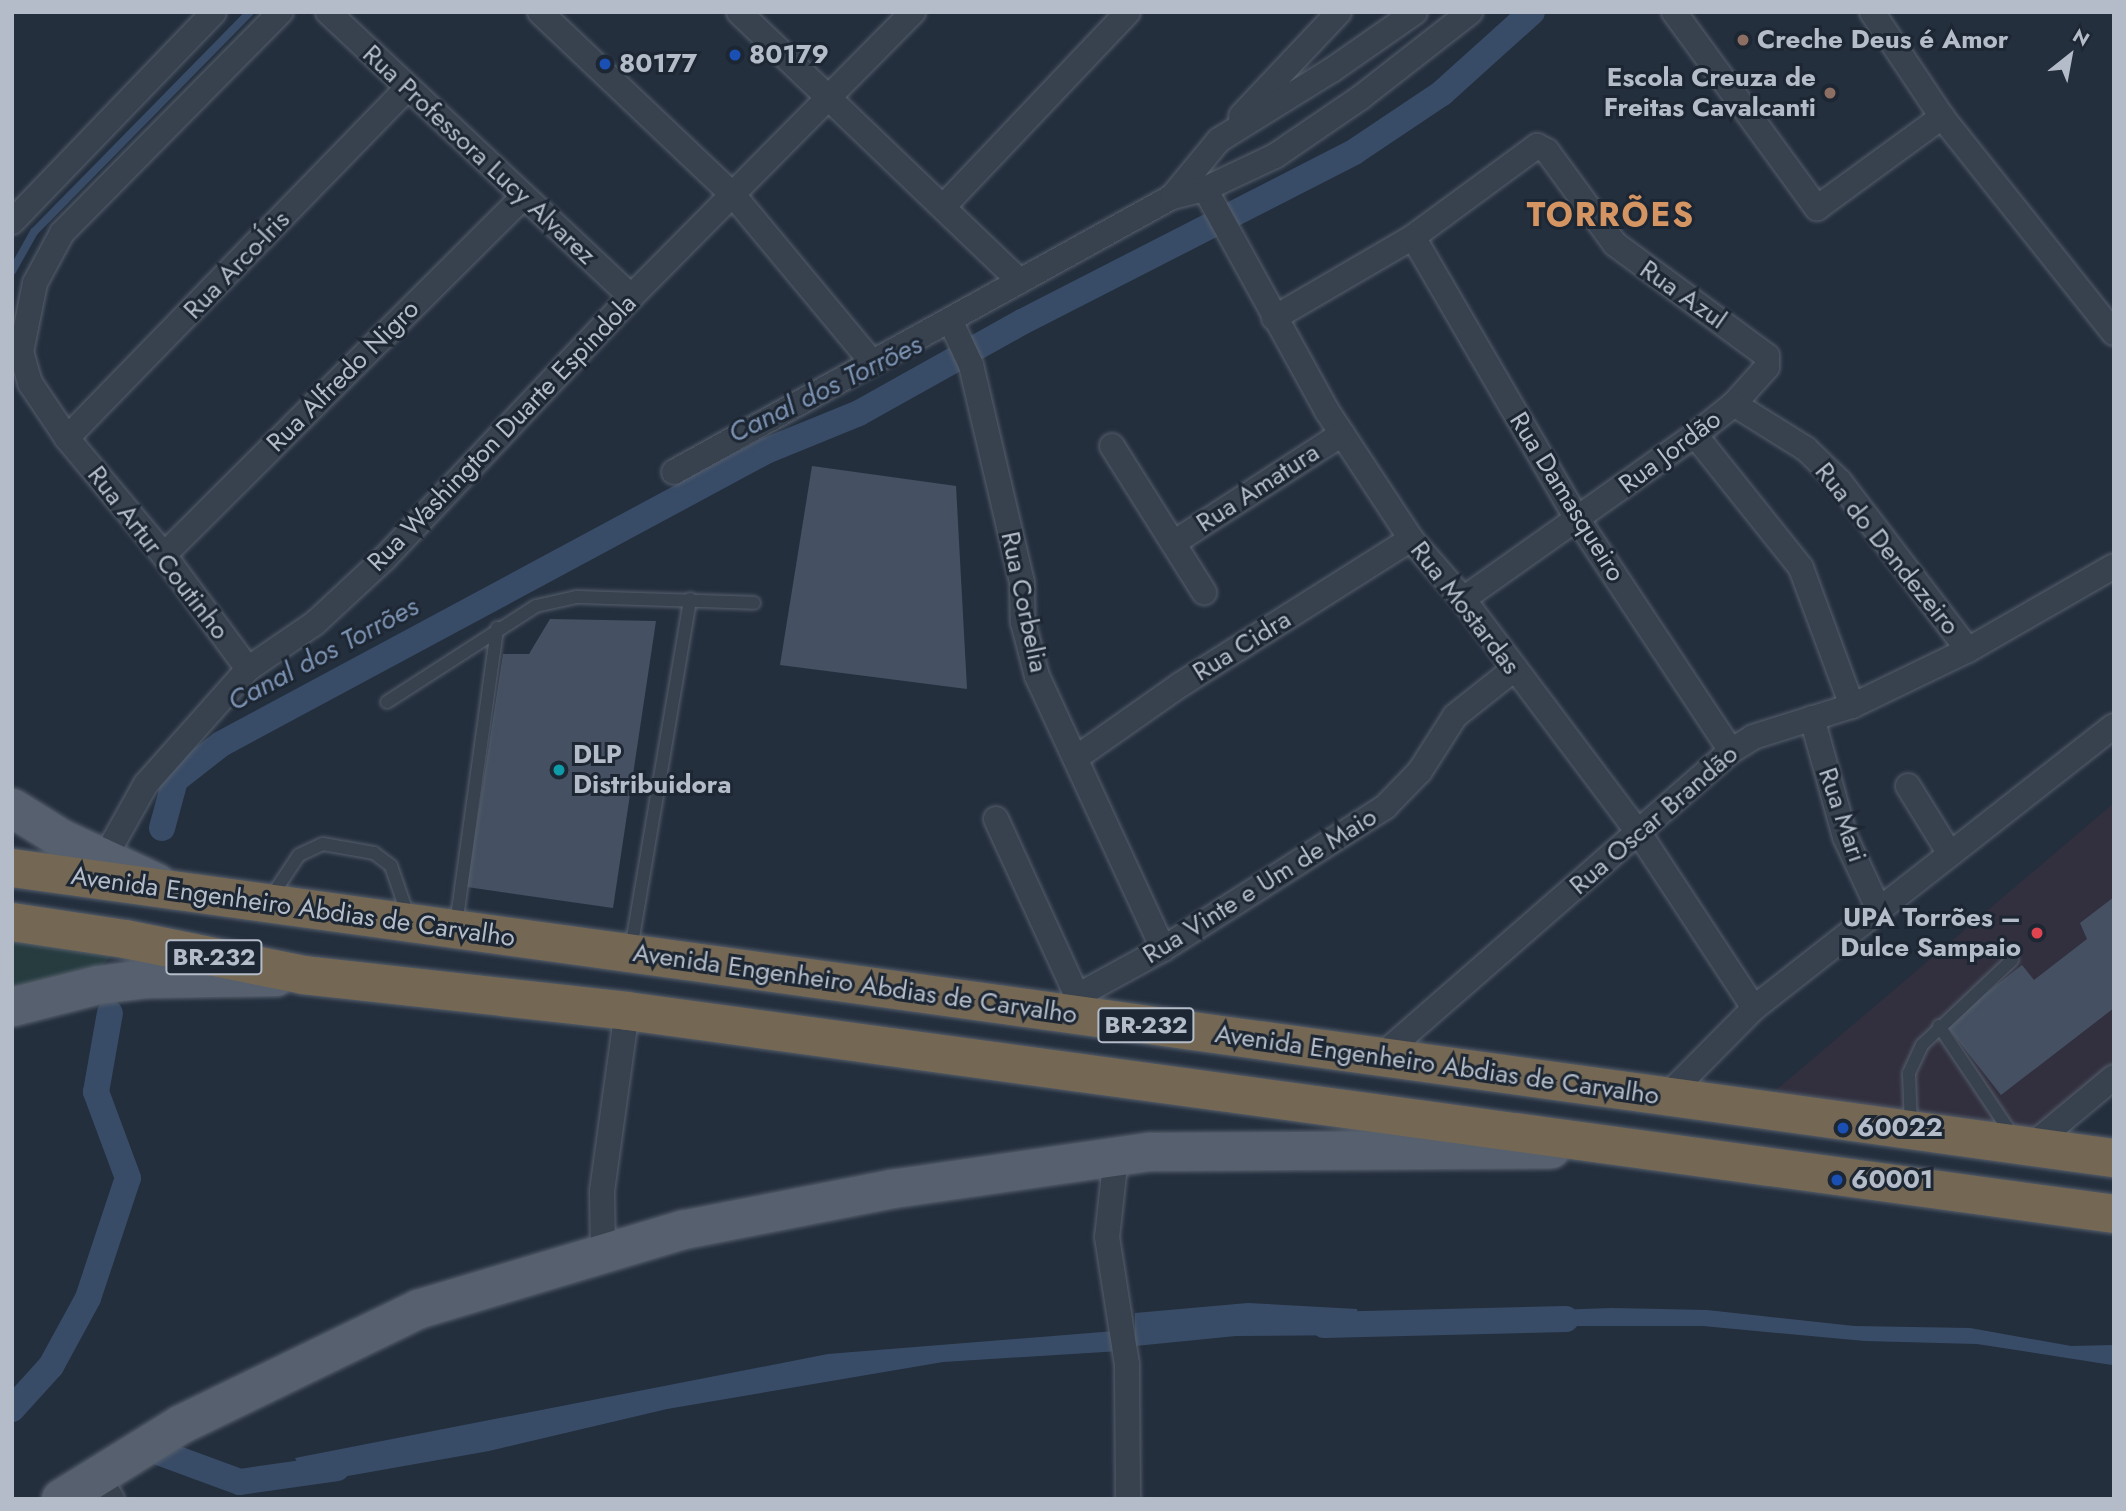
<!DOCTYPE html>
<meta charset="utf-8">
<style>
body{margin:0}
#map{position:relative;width:2126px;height:1511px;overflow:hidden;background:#242f3e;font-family:Jost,sans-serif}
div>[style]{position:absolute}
.medical>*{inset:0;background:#32303f}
.green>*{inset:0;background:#263c3f}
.water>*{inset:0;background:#394c67}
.stream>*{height:8px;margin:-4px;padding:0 4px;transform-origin:4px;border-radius:4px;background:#394c67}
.canal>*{height:26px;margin:-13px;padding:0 13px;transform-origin:13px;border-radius:13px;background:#394c67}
.building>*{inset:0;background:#455162}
.roads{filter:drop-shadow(0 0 2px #565f6c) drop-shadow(0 0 2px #565f6c)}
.lane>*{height:12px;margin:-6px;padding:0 6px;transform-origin:6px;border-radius:6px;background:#38414e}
.street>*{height:24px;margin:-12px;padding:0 12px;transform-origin:12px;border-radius:12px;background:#38414e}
.primary>*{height:38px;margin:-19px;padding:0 19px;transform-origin:19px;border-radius:19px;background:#56606e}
.highway>*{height:38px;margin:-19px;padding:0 19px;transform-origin:19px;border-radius:19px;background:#746855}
.dots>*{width:19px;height:19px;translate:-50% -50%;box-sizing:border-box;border:4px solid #1d2633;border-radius:50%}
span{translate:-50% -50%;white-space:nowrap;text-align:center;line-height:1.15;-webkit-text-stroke:6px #1d2633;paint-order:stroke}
.shield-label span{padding:2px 5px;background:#1d2633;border:2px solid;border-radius:5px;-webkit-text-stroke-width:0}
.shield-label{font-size:24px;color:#b4bcc9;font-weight:700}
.poi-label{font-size:26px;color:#b4bcc9;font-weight:700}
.left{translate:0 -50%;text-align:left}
.right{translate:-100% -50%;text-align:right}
.street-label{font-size:26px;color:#b4bcc9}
.water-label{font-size:28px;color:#7c92b1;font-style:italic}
.district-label{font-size:33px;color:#d59563;font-weight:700;letter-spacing:2px}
.frame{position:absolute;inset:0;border:14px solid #b4bcc9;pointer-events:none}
.north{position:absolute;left:2035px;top:21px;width:70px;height:70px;-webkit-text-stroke:5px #1d2633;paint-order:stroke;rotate:31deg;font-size:19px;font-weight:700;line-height:28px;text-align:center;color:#b4bcc9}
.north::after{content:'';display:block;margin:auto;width:24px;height:32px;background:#b4bcc9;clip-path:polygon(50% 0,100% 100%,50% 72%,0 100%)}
</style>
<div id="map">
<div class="medical">
<div style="clip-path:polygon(2114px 803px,2114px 1063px,2029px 1132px,1761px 1103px)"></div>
</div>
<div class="green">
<div style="clip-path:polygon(12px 915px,125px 939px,98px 971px,12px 994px)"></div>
</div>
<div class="water">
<div style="clip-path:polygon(1248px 1303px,1357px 1309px,1361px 1335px,1236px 1336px,1135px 1346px,1135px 1313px)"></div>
<div style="clip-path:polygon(1612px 1308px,1707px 1310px,1854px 1326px,1970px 1328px,2071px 1346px,2114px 1345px,2114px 1359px,2112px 1365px,1977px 1344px,1865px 1341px,1703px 1326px,1535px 1326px,1526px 1311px)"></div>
<div style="clip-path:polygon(1115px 1331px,1120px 1351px,943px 1362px,667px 1409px,489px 1451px,308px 1483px,295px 1458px,828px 1354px)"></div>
</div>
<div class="stream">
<div style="left:12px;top:271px;width:45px;rotate:-60.6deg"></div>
<div style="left:34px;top:232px;width:308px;rotate:-45.5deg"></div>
<div style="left:189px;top:766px;width:3px;rotate:-90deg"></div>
</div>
<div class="canal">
<div style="left:162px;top:828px;width:50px;rotate:-74.8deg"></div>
<div style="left:175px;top:780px;width:58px;rotate:-38deg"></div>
<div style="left:221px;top:744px;width:619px;rotate:-28.26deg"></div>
<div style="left:766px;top:451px;width:100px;rotate:-22.2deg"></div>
<div style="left:859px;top:413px;width:187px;rotate:-29.2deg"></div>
<div style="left:1022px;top:322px;width:373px;rotate:-27.1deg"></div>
<div style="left:1354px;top:152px;width:106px;rotate:-33.8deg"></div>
<div style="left:1442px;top:93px;width:121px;rotate:-42deg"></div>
<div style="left:1324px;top:1325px;width:242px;rotate:-1.4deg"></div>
<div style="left:12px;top:1409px;width:58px;rotate:-47.8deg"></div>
<div style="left:51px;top:1366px;width:77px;rotate:-61.4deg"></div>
<div style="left:88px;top:1298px;width:126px;rotate:-71.6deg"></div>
<div style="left:128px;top:1178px;width:92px;rotate:-110.4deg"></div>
<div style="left:96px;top:1092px;width:80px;rotate:-80deg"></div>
<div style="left:161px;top:1453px;width:84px;rotate:20.2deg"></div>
<div style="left:240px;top:1482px;width:98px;rotate:-8.2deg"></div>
</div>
<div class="building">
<div style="clip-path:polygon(812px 466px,956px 486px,967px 689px,780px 665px)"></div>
<div style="clip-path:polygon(550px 619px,656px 621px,613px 908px,467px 887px,503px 654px,529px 654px)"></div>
<div style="clip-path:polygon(2114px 897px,2114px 1008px,2001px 1095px,1946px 1025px,2022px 965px,2034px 980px,2087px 939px,2080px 923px)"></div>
</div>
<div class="roads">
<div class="lane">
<div style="left:387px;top:702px;width:177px;rotate:-32.8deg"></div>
<div style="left:536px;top:606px;width:42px;rotate:-12.4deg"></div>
<div style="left:577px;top:597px;width:177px;rotate:1.9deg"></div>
<div style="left:271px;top:897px;width:50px;rotate:-56.3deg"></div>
<div style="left:299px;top:855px;width:26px;rotate:-25deg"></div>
<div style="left:323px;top:844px;width:52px;rotate:10deg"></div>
<div style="left:374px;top:853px;width:21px;rotate:37deg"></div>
<div style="left:391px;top:866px;width:55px;rotate:70.9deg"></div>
<div style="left:456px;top:925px;width:300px;rotate:-82.1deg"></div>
<div style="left:631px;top:949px;width:355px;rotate:-80.4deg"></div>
<div style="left:1939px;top:1026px;width:133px;rotate:56.1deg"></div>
<div style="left:1911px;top:1126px;width:53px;rotate:-92.2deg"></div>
<div style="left:1909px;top:1073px;width:31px;rotate:-65deg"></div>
<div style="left:1922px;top:1045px;width:124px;rotate:-43.4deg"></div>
</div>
<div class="street">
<div style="left:328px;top:12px;width:416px;rotate:43.2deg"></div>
<div style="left:540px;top:12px;width:267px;rotate:43.5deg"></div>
<div style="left:734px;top:196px;width:216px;rotate:50.3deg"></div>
<div style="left:739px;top:12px;width:389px;rotate:43.8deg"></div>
<div style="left:1674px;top:12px;width:243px;rotate:53.9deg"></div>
<div style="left:1817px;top:208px;width:155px;rotate:-36.1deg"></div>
<div style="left:1872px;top:12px;width:126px;rotate:56.3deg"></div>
<div style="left:1942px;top:117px;width:276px;rotate:51.5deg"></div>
<div style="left:1241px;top:116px;width:143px;rotate:-46.7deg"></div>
<div style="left:1205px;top:189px;width:253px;rotate:61.2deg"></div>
<div style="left:1327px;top:411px;width:153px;rotate:56.7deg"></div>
<div style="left:1411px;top:539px;width:79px;rotate:49.1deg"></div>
<div style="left:1463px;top:599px;width:293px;rotate:53.1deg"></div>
<div style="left:1639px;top:833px;width:209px;rotate:56.7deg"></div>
<div style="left:1172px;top:197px;width:74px;rotate:-50.5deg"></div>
<div style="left:1219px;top:140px;width:133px;rotate:-31.8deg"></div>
<div style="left:1332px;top:70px;width:101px;rotate:-34.9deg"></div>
<div style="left:944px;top:206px;width:267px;rotate:-46.5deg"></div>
<div style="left:12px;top:222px;width:291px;rotate:-46.1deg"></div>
<div style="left:1413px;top:237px;width:328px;rotate:59.8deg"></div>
<div style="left:1578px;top:520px;width:277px;rotate:56.5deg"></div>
<div style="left:1274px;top:318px;width:161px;rotate:-30.2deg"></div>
<div style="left:1413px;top:237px;width:154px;rotate:-36.3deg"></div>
<div style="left:1537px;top:146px;width:11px;rotate:27deg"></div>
<div style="left:1547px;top:151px;width:115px;rotate:53.8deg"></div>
<div style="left:1615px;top:244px;width:189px;rotate:36.4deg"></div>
<div style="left:1767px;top:356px;width:11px;rotate:90deg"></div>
<div style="left:1767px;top:367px;width:50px;rotate:131.7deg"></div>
<div style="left:1734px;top:404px;width:50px;rotate:141.5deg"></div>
<div style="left:1695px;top:435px;width:284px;rotate:144.7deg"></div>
<div style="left:950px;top:320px;width:50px;rotate:65deg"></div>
<div style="left:971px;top:365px;width:224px;rotate:76.8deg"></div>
<div style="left:1022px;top:583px;width:39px;rotate:89deg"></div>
<div style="left:1023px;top:622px;width:56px;rotate:75.5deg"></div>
<div style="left:1037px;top:676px;width:301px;rotate:65.2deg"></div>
<div style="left:1734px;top:404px;width:85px;rotate:32deg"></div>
<div style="left:1806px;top:449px;width:47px;rotate:44.1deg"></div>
<div style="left:1840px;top:482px;width:211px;rotate:52.7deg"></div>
<div style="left:1695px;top:435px;width:170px;rotate:51.4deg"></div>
<div style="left:1801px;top:568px;width:147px;rotate:69.7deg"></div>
<div style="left:67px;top:438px;width:486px;rotate:-45.8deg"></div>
<div style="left:1112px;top:446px;width:173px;rotate:57.8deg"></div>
<div style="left:674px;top:472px;width:569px;rotate:-28.91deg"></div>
<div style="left:1172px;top:197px;width:34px;rotate:-14deg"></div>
<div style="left:1205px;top:189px;width:77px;rotate:-25.2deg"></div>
<div style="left:1275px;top:156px;width:103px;rotate:-34.3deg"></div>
<div style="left:1360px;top:98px;width:140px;rotate:-38deg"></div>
<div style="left:1175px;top:542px;width:199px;rotate:-32.9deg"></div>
<div style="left:164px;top:555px;width:506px;rotate:-44.92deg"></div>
<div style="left:248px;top:669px;width:142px;rotate:-126.4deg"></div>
<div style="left:164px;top:555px;width:152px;rotate:-129.7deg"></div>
<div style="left:67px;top:438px;width:66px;rotate:-123.9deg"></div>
<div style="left:30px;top:383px;width:32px;rotate:-106deg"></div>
<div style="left:21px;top:352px;width:70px;rotate:-78.5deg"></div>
<div style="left:35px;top:283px;width:57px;rotate:-61.6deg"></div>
<div style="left:62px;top:233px;width:311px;rotate:-45.3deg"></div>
<div style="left:1812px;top:718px;width:123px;rotate:74.5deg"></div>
<div style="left:1845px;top:837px;width:81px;rotate:65deg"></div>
<div style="left:1076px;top:758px;width:127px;rotate:-35.1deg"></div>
<div style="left:1180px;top:685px;width:273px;rotate:-32.3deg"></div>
<div style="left:1908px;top:786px;width:80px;rotate:58.3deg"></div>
<div style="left:996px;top:819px;width:195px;rotate:65.4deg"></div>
<div style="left:104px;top:859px;width:86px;rotate:-60.8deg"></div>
<div style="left:146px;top:784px;width:154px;rotate:-48.4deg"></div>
<div style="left:248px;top:669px;width:81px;rotate:-34.5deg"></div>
<div style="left:315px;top:623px;width:96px;rotate:-42.9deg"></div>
<div style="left:385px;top:558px;width:359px;rotate:-46.7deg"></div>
<div style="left:631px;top:297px;width:401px;rotate:-45.3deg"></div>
<div style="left:1081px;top:1017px;width:21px;rotate:-101deg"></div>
<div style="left:1077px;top:996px;width:98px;rotate:-28.7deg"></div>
<div style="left:1163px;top:949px;width:264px;rotate:-32.6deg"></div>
<div style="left:1385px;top:807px;width:50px;rotate:-45.8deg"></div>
<div style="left:1420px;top:771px;width:65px;rotate:-57.5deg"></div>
<div style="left:1455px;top:716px;width:75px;rotate:-38.5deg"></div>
<div style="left:1380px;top:1057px;width:466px;rotate:-41.1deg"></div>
<div style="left:1731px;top:751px;width:26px;rotate:-32deg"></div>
<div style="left:1753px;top:737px;width:104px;rotate:-17.4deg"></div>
<div style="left:1852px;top:706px;width:129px;rotate:-25.8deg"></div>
<div style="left:1968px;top:650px;width:168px;rotate:-29.9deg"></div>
<div style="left:1666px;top:1097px;width:125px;rotate:-45.3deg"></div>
<div style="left:1754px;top:1008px;width:457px;rotate:-38.1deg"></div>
<div style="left:2030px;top:1147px;width:109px;rotate:-39.8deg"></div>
<div style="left:1116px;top:1156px;width:81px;rotate:96.3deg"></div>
<div style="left:1107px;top:1237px;width:129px;rotate:81.1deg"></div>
<div style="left:1127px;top:1364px;width:135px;rotate:89.6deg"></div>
<div style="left:603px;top:1254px;width:63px;rotate:-90.9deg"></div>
<div style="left:602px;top:1191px;width:182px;rotate:-82.1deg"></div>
<div style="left:97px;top:1475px;width:28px;rotate:58deg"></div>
</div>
<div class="primary">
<div style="left:12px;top:808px;width:59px;rotate:31.8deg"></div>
<div style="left:62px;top:839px;width:105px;rotate:24.9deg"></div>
<div style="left:12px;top:1007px;width:90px;rotate:-14.2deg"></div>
<div style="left:99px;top:985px;width:46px;rotate:-7.4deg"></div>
<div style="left:145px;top:979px;width:131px;rotate:-0.9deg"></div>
<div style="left:61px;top:1499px;width:142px;rotate:-31.8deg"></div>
<div style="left:182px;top:1424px;width:263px;rotate:-25.9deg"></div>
<div style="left:419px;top:1309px;width:276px;rotate:-16.7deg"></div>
<div style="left:683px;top:1230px;width:213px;rotate:-11.1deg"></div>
<div style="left:892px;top:1189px;width:260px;rotate:-8.2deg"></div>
<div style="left:1149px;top:1152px;width:402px;rotate:-0.4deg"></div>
</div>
<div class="highway">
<div style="left:12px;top:868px;width:2122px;rotate:7.86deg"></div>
<div style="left:12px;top:922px;width:114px;rotate:8.6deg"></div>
<div style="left:125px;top:939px;width:182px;rotate:11.4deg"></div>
<div style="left:303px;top:975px;width:326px;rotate:6.3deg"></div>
<div style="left:627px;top:1011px;width:1501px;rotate:7.77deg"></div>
</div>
</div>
<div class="dots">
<div style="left:1743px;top:40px;background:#8d6e63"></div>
<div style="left:735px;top:55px;background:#1a4fb4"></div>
<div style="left:605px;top:64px;background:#1a4fb4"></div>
<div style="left:1830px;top:93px;background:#8d6e63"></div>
<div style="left:559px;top:770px;background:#0f9aa8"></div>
<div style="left:2037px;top:933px;background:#e0444e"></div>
<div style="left:1843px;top:1128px;background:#1a4fb4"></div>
<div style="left:1837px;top:1180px;background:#1a4fb4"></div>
</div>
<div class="shield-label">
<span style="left:214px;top:957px">BR-232</span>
<span style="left:1146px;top:1025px">BR-232</span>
</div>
<div class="poi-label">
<span class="left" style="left:1757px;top:40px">Creche Deus é Amor</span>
<span class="left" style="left:749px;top:55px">80179</span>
<span class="left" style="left:619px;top:64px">80177</span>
<span class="right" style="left:1816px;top:93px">Escola Creuza de<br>Freitas Cavalcanti</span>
<span class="left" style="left:573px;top:770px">DLP<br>Distribuidora</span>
<span class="right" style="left:2021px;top:933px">UPA Torrões –<br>Dulce Sampaio</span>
<span class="left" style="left:1857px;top:1128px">60022</span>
<span class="left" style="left:1851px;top:1180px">60001</span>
</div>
<div class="street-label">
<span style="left:479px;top:155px;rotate:43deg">Rua Professora Lucy Alvarez</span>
<span style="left:237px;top:265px;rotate:-46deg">Rua Arco-Íris</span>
<span style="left:1683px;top:295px;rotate:35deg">Rua Azul</span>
<span style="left:343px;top:376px;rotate:-45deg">Rua Alfredo Nigro</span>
<span style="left:502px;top:433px;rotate:-46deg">Rua Washington Duarte Espindola</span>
<span style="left:1670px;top:452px;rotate:-37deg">Rua Jordão</span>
<span style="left:1258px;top:488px;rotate:-33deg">Rua Amatura</span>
<span style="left:1567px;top:497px;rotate:58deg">Rua Damasqueiro</span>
<span style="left:1887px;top:549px;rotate:51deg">Rua do Dendezeiro</span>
<span style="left:158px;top:553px;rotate:52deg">Rua Artur Coutinho</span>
<span style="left:1024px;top:602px;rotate:78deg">Rua Corbelia</span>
<span style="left:1465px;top:608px;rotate:52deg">Rua Mostardas</span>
<span style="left:1242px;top:646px;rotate:-32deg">Rua Cidra</span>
<span style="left:1842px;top:815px;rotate:71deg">Rua Mari</span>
<span style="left:1654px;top:820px;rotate:-41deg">Rua Oscar Brandão</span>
<span style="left:1260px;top:886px;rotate:-32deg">Rua Vinte e Um de Maio</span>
<span style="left:293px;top:907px;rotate:8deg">Avenida Engenheiro Abdias de Carvalho</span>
<span style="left:855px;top:984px;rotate:8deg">Avenida Engenheiro Abdias de Carvalho</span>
<span style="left:1437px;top:1065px;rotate:8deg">Avenida Engenheiro Abdias de Carvalho</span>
</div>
<div class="water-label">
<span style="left:825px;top:389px;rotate:-26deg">Canal dos Torrões</span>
<span style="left:323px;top:654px;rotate:-28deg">Canal dos Torrões</span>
</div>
<div class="district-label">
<span style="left:1611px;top:215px">TORRÕES</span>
</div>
<div class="frame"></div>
<div class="north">N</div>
</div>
